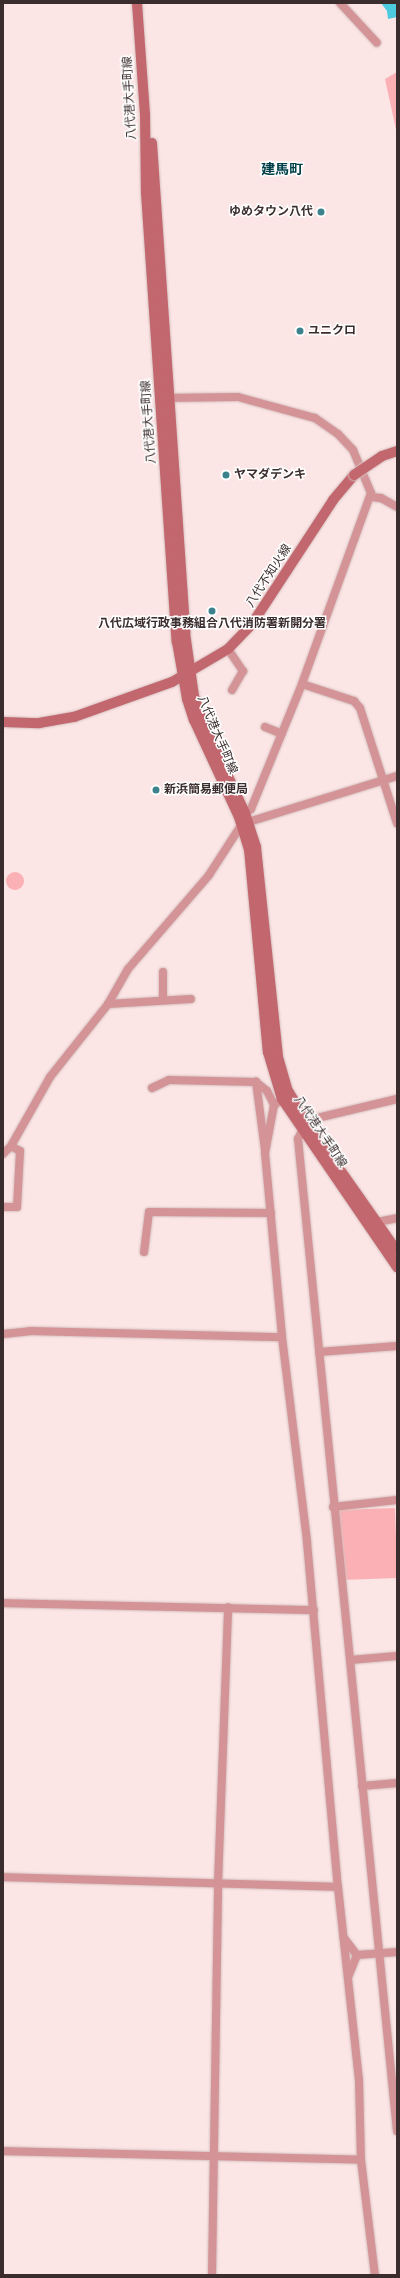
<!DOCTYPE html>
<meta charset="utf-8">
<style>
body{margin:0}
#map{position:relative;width:400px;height:2278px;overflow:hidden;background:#fce5e5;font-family:"Roboto Condensed","Noto Sans JP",sans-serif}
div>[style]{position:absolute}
.green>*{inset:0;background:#fab0b4;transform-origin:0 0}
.round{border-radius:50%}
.water>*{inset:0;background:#4ccbde}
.roads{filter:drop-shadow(0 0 1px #d5c0c0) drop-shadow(0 0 1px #d5c0c0)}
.street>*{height:8px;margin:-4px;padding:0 4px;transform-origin:4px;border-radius:4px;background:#d49497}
.secondary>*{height:10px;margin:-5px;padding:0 5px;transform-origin:5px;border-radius:5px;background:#c3676e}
.bridges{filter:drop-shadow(0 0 1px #d5c0c0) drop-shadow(0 0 1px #d5c0c0)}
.secondary-bridge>*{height:10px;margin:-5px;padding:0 5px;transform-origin:5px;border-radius:5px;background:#c3676e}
.dots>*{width:11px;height:11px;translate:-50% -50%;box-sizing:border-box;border:2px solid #fff;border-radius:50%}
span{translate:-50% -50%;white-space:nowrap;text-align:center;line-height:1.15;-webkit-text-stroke:3px #fff;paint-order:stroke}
.street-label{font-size:12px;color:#3b2d2d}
.poi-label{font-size:12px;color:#3b2d2d;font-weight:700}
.right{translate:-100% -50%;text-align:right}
.left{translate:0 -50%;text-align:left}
.quarter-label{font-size:14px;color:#004049;font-weight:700}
.frame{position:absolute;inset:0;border:4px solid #3b2d2d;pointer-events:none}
</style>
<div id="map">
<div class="green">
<div style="clip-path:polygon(397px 72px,396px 75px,397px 134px,385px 79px)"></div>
<div class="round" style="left:6px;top:872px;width:18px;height:18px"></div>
<div style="left:395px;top:1508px;width:70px;height:56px;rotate:88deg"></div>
</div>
<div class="water">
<div style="clip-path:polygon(381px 3px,397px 3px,397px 17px,388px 19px,387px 11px)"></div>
</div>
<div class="roads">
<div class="street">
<div style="left:340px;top:3px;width:54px;rotate:47.2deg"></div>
<div style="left:164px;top:398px;width:74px;rotate:-0.8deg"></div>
<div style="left:238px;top:397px;width:80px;rotate:15.3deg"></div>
<div style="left:315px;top:418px;width:28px;rotate:35deg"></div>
<div style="left:338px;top:434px;width:22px;rotate:47deg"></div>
<div style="left:353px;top:450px;width:47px;rotate:67.3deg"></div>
<div style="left:371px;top:493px;width:203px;rotate:109.9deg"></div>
<div style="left:302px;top:684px;width:135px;rotate:112.2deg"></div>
<div style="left:251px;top:809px;width:12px;rotate:149deg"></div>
<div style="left:371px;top:497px;width:10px;rotate:6deg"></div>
<div style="left:381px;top:498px;width:18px;rotate:29deg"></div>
<div style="left:228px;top:649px;width:27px;rotate:56deg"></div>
<div style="left:243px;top:671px;width:22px;rotate:120deg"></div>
<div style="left:302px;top:684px;width:55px;rotate:18.1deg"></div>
<div style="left:354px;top:701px;width:9px;rotate:49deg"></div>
<div style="left:360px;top:708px;width:121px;rotate:72.2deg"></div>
<div style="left:265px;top:727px;width:18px;rotate:22deg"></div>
<div style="left:163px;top:999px;width:27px;rotate:-90deg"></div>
<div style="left:108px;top:1004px;width:83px;rotate:-3.4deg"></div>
<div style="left:152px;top:1088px;width:19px;rotate:-25deg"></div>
<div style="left:169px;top:1080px;width:87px;rotate:1.3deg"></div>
<div style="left:282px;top:1099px;width:10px;rotate:143deg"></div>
<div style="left:274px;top:1105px;width:49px;rotate:100.6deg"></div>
<div style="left:265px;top:1153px;width:185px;rotate:84.7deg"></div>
<div style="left:282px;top:1337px;width:207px;rotate:83deg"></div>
<div style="left:307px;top:1542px;width:346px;rotate:84.9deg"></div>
<div style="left:338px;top:1887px;width:194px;rotate:83.8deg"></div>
<div style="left:359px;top:2080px;width:80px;rotate:88.6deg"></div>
<div style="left:361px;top:2160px;width:116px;rotate:83.1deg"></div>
<div style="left:397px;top:1099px;width:82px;rotate:166.6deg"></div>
<div style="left:317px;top:1118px;width:20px;rotate:139deg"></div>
<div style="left:302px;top:1131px;width:9px;rotate:117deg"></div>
<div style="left:298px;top:1139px;width:997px;rotate:84.3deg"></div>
<div style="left:265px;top:1150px;width:69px;rotate:-97.5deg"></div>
<div style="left:256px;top:1082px;width:14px;rotate:39deg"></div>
<div style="left:267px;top:1091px;width:16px;rotate:63deg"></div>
<div style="left:3px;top:1154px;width:11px;rotate:-45deg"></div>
<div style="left:11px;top:1146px;width:79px;rotate:-60.5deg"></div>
<div style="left:50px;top:1077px;width:93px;rotate:-51.5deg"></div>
<div style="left:108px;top:1004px;width:40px;rotate:-60.3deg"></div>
<div style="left:128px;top:969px;width:124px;rotate:-49.2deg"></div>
<div style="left:209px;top:875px;width:61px;rotate:-57.1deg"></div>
<div style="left:242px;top:824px;width:162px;rotate:-17.2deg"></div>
<div style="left:3px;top:1207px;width:14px"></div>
<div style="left:17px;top:1207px;width:56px;rotate:-86.9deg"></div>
<div style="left:20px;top:1151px;width:10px;rotate:-151deg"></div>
<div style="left:372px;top:1223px;width:25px;rotate:-11deg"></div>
<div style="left:144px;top:1252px;width:40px;rotate:-82.9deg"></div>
<div style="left:149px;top:1212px;width:122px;rotate:0.5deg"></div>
<div style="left:3px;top:1334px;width:27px;rotate:-6deg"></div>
<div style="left:30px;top:1331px;width:252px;rotate:1.4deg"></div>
<div style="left:319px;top:1352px;width:78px;rotate:-4.4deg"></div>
<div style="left:333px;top:1507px;width:64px;rotate:-6.2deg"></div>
<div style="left:3px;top:1603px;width:311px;rotate:1.3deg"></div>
<div style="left:350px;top:1660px;width:47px;rotate:-4.9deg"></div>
<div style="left:362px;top:1786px;width:35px;rotate:-5deg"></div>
<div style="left:3px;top:1877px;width:335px;rotate:1.7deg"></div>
<div style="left:344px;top:1938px;width:21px;rotate:53deg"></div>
<div style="left:357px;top:1955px;width:24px;rotate:112deg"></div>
<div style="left:357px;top:1955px;width:40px;rotate:-4.3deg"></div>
<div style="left:3px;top:2151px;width:358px;rotate:1.4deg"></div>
<div style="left:212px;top:2275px;width:391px;rotate:-89.1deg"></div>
<div style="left:218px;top:1884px;width:277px;rotate:-87.9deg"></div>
</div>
<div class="secondary">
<div style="left:137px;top:3px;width:111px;rotate:85.9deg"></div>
<div style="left:145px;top:114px;width:79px;rotate:89.3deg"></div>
<div style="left:146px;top:193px;width:450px;rotate:86.1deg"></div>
<div style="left:177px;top:642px;width:58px;rotate:80deg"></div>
<div style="left:187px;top:699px;width:22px;rotate:72deg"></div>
<div style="left:194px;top:720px;width:107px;rotate:65.1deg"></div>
<div style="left:239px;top:817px;width:34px;rotate:73deg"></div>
<div style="left:249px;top:849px;width:204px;rotate:84.7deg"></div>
<div style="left:268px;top:1052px;width:49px;rotate:73.4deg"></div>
<div style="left:282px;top:1099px;width:204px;rotate:55.6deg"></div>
<div style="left:152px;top:143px;width:491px;rotate:86.1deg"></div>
<div style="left:185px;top:633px;width:64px;rotate:81.9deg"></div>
<div style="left:194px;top:696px;width:23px;rotate:72deg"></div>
<div style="left:201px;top:718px;width:105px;rotate:65.1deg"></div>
<div style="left:245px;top:813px;width:36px;rotate:72deg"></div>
<div style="left:256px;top:847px;width:211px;rotate:84deg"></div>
<div style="left:278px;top:1057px;width:33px;rotate:74deg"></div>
<div style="left:287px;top:1089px;width:41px;rotate:59deg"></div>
<div style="left:308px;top:1124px;width:155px;rotate:55deg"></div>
<div style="left:3px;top:722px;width:36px;rotate:2deg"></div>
<div style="left:39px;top:723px;width:36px;rotate:-10deg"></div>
<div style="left:74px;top:717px;width:104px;rotate:-19.7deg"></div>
<div style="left:172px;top:682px;width:65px;rotate:-30.5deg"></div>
<div style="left:228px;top:649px;width:35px;rotate:-46deg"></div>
<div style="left:252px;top:624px;width:148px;rotate:-56.8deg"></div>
<div style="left:333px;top:500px;width:33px;rotate:-50deg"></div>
</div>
</div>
<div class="bridges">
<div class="secondary-bridge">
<div style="left:354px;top:475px;width:34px;rotate:-34deg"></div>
<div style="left:382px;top:456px;width:16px;rotate:-18deg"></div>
</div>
</div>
<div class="dots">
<div style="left:321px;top:212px;background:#3c828d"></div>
<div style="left:300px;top:331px;background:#3c828d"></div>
<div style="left:226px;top:475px;background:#3c828d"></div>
<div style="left:212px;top:611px;background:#3c828d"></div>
<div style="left:156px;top:790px;background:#3c828d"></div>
</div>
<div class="street-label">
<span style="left:130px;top:98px;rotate:-93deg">八代港大手町線</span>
<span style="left:149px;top:422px;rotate:-94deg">八代港大手町線</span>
<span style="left:269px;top:576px;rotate:-57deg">八代不知火線</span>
<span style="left:217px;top:735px;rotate:67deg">八代港大手町線</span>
<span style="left:320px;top:1132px;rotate:56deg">八代港大手町線</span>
</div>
<div class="poi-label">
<span class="right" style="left:313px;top:212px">ゆめタウン八代</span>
<span class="left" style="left:308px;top:331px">ユニクロ</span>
<span class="left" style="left:234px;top:475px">ヤマダデンキ</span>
<span style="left:212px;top:624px">八代広域行政事務組合八代消防署新開分署</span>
<span class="left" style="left:164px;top:790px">新浜簡易郵便局</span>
</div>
<div class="quarter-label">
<span style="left:282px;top:169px">建馬町</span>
</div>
<div class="frame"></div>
</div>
